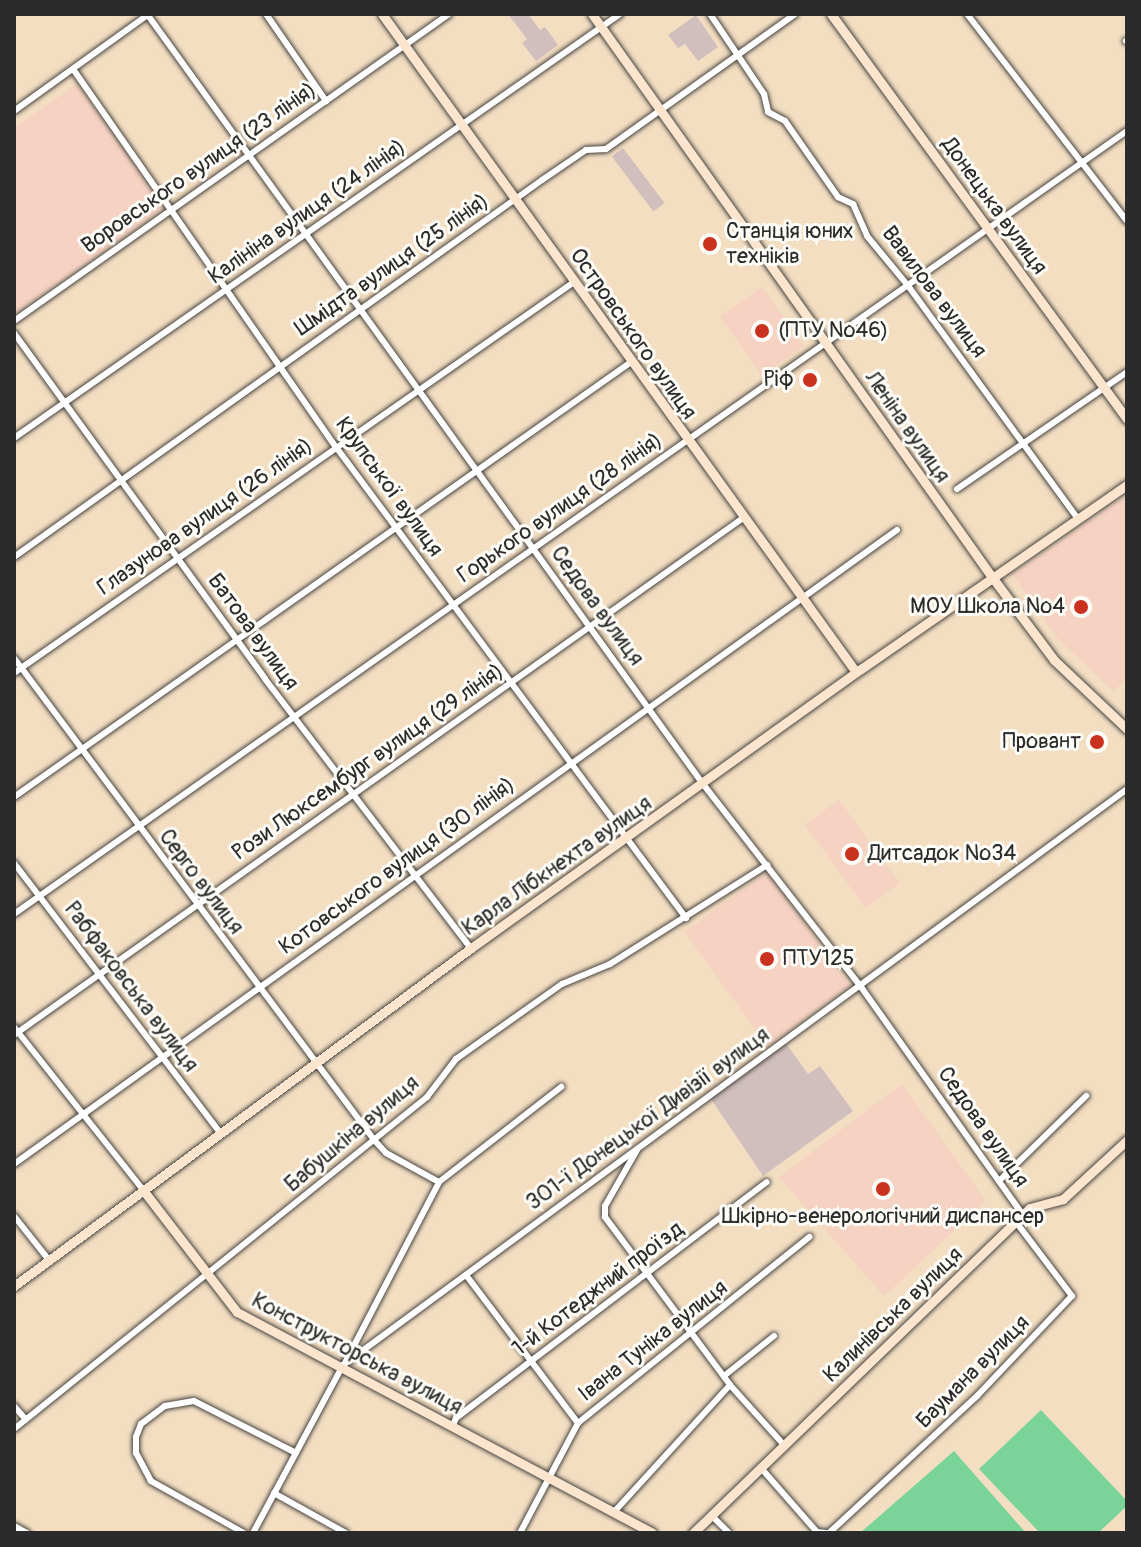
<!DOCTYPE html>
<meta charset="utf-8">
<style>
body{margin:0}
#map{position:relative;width:1141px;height:1547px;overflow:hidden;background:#f3dec2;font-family:Pangolin,sans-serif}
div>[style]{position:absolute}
.built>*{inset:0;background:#f5d2c2;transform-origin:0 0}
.industrial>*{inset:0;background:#d1bfbd;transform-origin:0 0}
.green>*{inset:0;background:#7ad49a}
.roads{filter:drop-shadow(0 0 2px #494642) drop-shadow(0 0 2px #494642)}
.street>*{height:6px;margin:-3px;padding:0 3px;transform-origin:3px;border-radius:3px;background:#fff}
.secondary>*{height:9px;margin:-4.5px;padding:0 4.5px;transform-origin:4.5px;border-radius:4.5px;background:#fce5cf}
.dots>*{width:22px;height:22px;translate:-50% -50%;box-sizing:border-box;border:4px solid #fdfcf7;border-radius:50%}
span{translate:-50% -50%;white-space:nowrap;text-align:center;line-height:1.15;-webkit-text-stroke:6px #fdfcf7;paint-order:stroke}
.street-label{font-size:22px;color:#2b2b2b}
.poi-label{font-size:22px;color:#2b2b2b}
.left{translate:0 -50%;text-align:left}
.right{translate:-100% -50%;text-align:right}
.frame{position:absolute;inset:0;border:16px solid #2b2b2b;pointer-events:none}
</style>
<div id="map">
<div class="built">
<div style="clip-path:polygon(77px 84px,165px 208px,14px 315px,14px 128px)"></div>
<div style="left:762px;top:287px;width:72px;height:51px;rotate:55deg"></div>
<div style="clip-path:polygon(1127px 495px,1127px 679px,1113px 691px,1058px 639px,1012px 574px)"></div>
<div style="left:839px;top:800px;width:103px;height:42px;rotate:54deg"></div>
<div style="left:767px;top:872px;width:141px;height:102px;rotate:54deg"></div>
<div style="clip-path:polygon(902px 1084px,986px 1201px,884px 1296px,779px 1177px)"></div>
</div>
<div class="industrial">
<div style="clip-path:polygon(508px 14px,528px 14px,540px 30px,545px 27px,558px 45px,536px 61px,522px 43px,527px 39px)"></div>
<div style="clip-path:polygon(696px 15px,718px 47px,698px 61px,685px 44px,678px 48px,668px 35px)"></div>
<div style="left:623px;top:148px;width:69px;height:14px;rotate:53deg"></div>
<div style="clip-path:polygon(785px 1042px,808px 1074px,820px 1066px,853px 1111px,763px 1176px,709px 1096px)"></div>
</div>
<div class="green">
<div style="clip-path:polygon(1041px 1410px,1127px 1501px,1127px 1506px,1098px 1533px,1040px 1533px,979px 1469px)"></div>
<div style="clip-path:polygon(954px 1451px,1026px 1533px,860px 1533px)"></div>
</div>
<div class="roads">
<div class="street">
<div style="left:147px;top:14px;width:950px;rotate:54.17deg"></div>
<div style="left:703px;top:784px;width:257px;rotate:52.1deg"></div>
<div style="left:861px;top:987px;width:280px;rotate:54.6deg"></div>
<div style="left:266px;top:14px;width:106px;rotate:55.4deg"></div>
<div style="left:710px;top:14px;width:97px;rotate:56deg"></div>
<div style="left:764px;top:94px;width:18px;rotate:77deg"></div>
<div style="left:768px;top:112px;width:19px;rotate:28deg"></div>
<div style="left:785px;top:121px;width:93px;rotate:55.1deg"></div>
<div style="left:838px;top:197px;width:17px;rotate:25deg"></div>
<div style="left:853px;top:204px;width:35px;rotate:66deg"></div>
<div style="left:867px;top:236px;width:66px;rotate:50.5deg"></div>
<div style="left:909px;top:287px;width:287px;rotate:53.9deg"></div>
<div style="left:967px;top:14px;width:262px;rotate:52.3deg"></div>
<div style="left:1126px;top:41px;width:1px"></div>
<div style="left:73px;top:69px;width:460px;rotate:55.2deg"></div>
<div style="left:336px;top:447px;width:587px;rotate:53.38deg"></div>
<div style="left:14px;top:111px;width:166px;rotate:-35.7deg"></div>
<div style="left:14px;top:321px;width:532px;rotate:-35.21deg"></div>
<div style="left:14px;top:333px;width:427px;rotate:54deg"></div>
<div style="left:265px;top:679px;width:339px;rotate:52.6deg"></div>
<div style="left:14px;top:438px;width:740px;rotate:-34.98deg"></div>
<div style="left:957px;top:489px;width:206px;rotate:-34.5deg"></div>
<div style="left:14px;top:557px;width:649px;rotate:-35.53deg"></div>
<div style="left:542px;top:180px;width:53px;rotate:-34.3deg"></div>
<div style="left:586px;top:150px;width:20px;rotate:-3deg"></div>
<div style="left:606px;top:149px;width:232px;rotate:-35.5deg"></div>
<div style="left:14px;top:658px;width:603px;rotate:53.23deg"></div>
<div style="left:375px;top:1141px;width:16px;rotate:47deg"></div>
<div style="left:386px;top:1153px;width:60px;rotate:28.7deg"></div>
<div style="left:14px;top:673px;width:683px;rotate:-34.92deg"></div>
<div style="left:14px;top:797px;width:755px;rotate:-35.18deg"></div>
<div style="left:14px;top:863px;width:339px;rotate:52.6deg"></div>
<div style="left:14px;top:914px;width:1361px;rotate:-35.13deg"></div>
<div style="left:14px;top:1027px;width:208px;rotate:51.6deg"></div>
<div style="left:14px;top:1035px;width:894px;rotate:-35.34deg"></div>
<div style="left:637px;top:1150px;width:64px;rotate:119.7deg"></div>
<div style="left:605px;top:1206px;width:11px;rotate:90deg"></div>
<div style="left:605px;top:1217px;width:209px;rotate:53.3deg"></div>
<div style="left:730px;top:1385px;width:81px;rotate:48deg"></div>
<div style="left:14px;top:1164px;width:1087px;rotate:-35.68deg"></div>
<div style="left:999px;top:1181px;width:122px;rotate:-44.3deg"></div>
<div style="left:14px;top:1216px;width:56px;rotate:51.5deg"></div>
<div style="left:466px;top:1275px;width:186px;rotate:52.9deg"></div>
<div style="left:346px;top:1361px;width:202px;rotate:-62.5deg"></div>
<div style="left:439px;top:1182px;width:155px;rotate:-37.9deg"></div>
<div style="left:724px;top:1376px;width:64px;rotate:-38.7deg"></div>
<div style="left:14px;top:1406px;width:18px;rotate:49deg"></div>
<div style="left:453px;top:1425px;width:8px;rotate:-67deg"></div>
<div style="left:456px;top:1418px;width:390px;rotate:-37.2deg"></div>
<div style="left:14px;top:1429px;width:530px;rotate:-38.79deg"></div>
<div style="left:427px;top:1097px;width:48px;rotate:-52.7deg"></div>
<div style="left:456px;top:1059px;width:130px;rotate:-35.3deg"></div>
<div style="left:562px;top:984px;width:52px;rotate:-22.6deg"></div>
<div style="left:610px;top:964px;width:186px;rotate:-32.2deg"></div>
<div style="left:761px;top:1468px;width:85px;rotate:48.8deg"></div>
<div style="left:817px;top:1532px;width:9px;rotate:6deg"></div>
<div style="left:274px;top:1493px;width:82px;rotate:29.1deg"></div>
<div style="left:614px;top:1512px;width:172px;rotate:-47.6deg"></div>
<div style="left:711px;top:1515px;width:25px;rotate:45deg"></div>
<div style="left:14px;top:1526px;width:15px;rotate:28deg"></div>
<div style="left:244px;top:1533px;width:107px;rotate:-150.8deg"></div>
<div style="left:151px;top:1481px;width:32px;rotate:-118deg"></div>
<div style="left:136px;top:1453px;width:16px;rotate:-90deg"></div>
<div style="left:136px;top:1437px;width:14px;rotate:-69deg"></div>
<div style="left:141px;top:1424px;width:30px;rotate:-37deg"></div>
<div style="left:165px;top:1406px;width:29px;rotate:-10deg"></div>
<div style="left:194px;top:1401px;width:114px;rotate:27deg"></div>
<div style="left:253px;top:1533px;width:191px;rotate:-61.8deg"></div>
<div style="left:343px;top:1365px;width:973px;rotate:-36.3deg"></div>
<div style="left:520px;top:1533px;width:124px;rotate:-62.2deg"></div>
<div style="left:578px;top:1423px;width:297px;rotate:-38.8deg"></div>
<div style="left:829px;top:1533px;width:202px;rotate:-42.8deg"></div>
<div style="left:977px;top:1396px;width:138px;rotate:-46.5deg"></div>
<div style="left:1072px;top:1296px;width:93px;rotate:-127.1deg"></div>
</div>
<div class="secondary">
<div style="left:382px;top:14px;width:811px;rotate:54.23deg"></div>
<div style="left:592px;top:14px;width:691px;rotate:54.61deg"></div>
<div style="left:992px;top:577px;width:104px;rotate:53.2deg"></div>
<div style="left:1054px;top:660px;width:100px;rotate:43.4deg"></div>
<div style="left:831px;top:14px;width:502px;rotate:53.84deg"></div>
<div style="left:143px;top:1190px;width:154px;rotate:52.4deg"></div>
<div style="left:237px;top:1312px;width:470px;rotate:28deg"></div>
<div style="left:14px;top:1286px;width:568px;rotate:-36.49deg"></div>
<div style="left:471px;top:948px;width:480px;rotate:-35.6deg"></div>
<div style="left:861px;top:669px;width:323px;rotate:-34.7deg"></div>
<div style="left:693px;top:1533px;width:468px;rotate:-44deg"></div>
<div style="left:1030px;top:1208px;width:34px;rotate:-15deg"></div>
<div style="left:1063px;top:1199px;width:87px;rotate:-42.7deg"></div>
</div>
</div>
<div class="dots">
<div style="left:710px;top:244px;background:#c8321e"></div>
<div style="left:762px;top:331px;background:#c8321e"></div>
<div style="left:810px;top:380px;background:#c8321e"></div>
<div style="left:1081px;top:607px;background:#c8321e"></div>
<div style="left:1097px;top:742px;background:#c8321e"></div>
<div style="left:852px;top:854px;background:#c8321e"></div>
<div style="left:767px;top:959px;background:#c8321e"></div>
<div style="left:883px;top:1189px;background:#c8321e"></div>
</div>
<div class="street-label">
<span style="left:199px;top:168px;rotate:-35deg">Воровського вулиця (23 лiнiя)</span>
<span style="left:994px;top:206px;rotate:54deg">Донецька вулиця</span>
<span style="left:307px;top:212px;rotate:-35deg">Калініна вулиця (24 лiнiя)</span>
<span style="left:392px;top:265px;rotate:-35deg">Шмідта вулиця (25 лiнiя)</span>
<span style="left:934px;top:292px;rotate:53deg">Вавилова вулиця</span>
<span style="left:633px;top:334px;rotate:55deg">Островського вулиця</span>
<span style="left:907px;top:427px;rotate:55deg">Леніна вулиця</span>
<span style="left:389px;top:487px;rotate:54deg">Крупської вулиця</span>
<span style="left:560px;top:508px;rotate:-35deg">Горького вулиця (28 лiнiя)</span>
<span style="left:205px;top:517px;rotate:-35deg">Глазунова вулиця (26 лiнiя)</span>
<span style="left:597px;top:606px;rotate:54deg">Седова вулиця</span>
<span style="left:253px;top:632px;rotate:54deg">Батова вулиця</span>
<span style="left:368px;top:762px;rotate:-35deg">Рози Люксембург вулиця (29 лiнiя)</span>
<span style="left:397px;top:866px;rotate:-36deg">Котовського вулиця (30 лiнiя)</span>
<span style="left:557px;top:866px;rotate:-35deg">Карла Лібкнехта вулиця</span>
<span style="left:201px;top:882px;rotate:53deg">Серго вулиця</span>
<span style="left:131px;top:987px;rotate:53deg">Рабфаковська вулиця</span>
<span style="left:648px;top:1119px;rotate:-36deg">301-ї Донецької Дивізії вулиця</span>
<span style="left:983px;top:1127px;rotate:55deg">Седова вулиця</span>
<span style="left:352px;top:1134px;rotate:-40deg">Бабушкіна вулиця</span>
<span style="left:598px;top:1289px;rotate:-37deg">1-й Котеджний проїзд</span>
<span style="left:893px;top:1315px;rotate:-44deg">Калинівська вулиця</span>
<span style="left:653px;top:1341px;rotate:-38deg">Івана Туніка вулиця</span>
<span style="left:357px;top:1354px;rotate:28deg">Конструкторська вулиця</span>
<span style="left:973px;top:1372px;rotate:-45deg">Баумана вулиця</span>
</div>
<div class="poi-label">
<span class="left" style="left:726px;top:244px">Станція юних<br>техніків</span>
<span class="left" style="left:778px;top:331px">(ПТУ №46)</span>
<span class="right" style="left:794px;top:380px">Ріф</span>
<span class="right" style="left:1065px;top:607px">МОУ Школа №4</span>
<span class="right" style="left:1081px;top:742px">Провант</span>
<span class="left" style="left:868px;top:854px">Дитсадок №34</span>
<span class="left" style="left:783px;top:959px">ПТУ125</span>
<span style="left:883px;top:1217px">Шкірно-венерологічний диспансер</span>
</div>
<div class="frame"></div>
</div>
